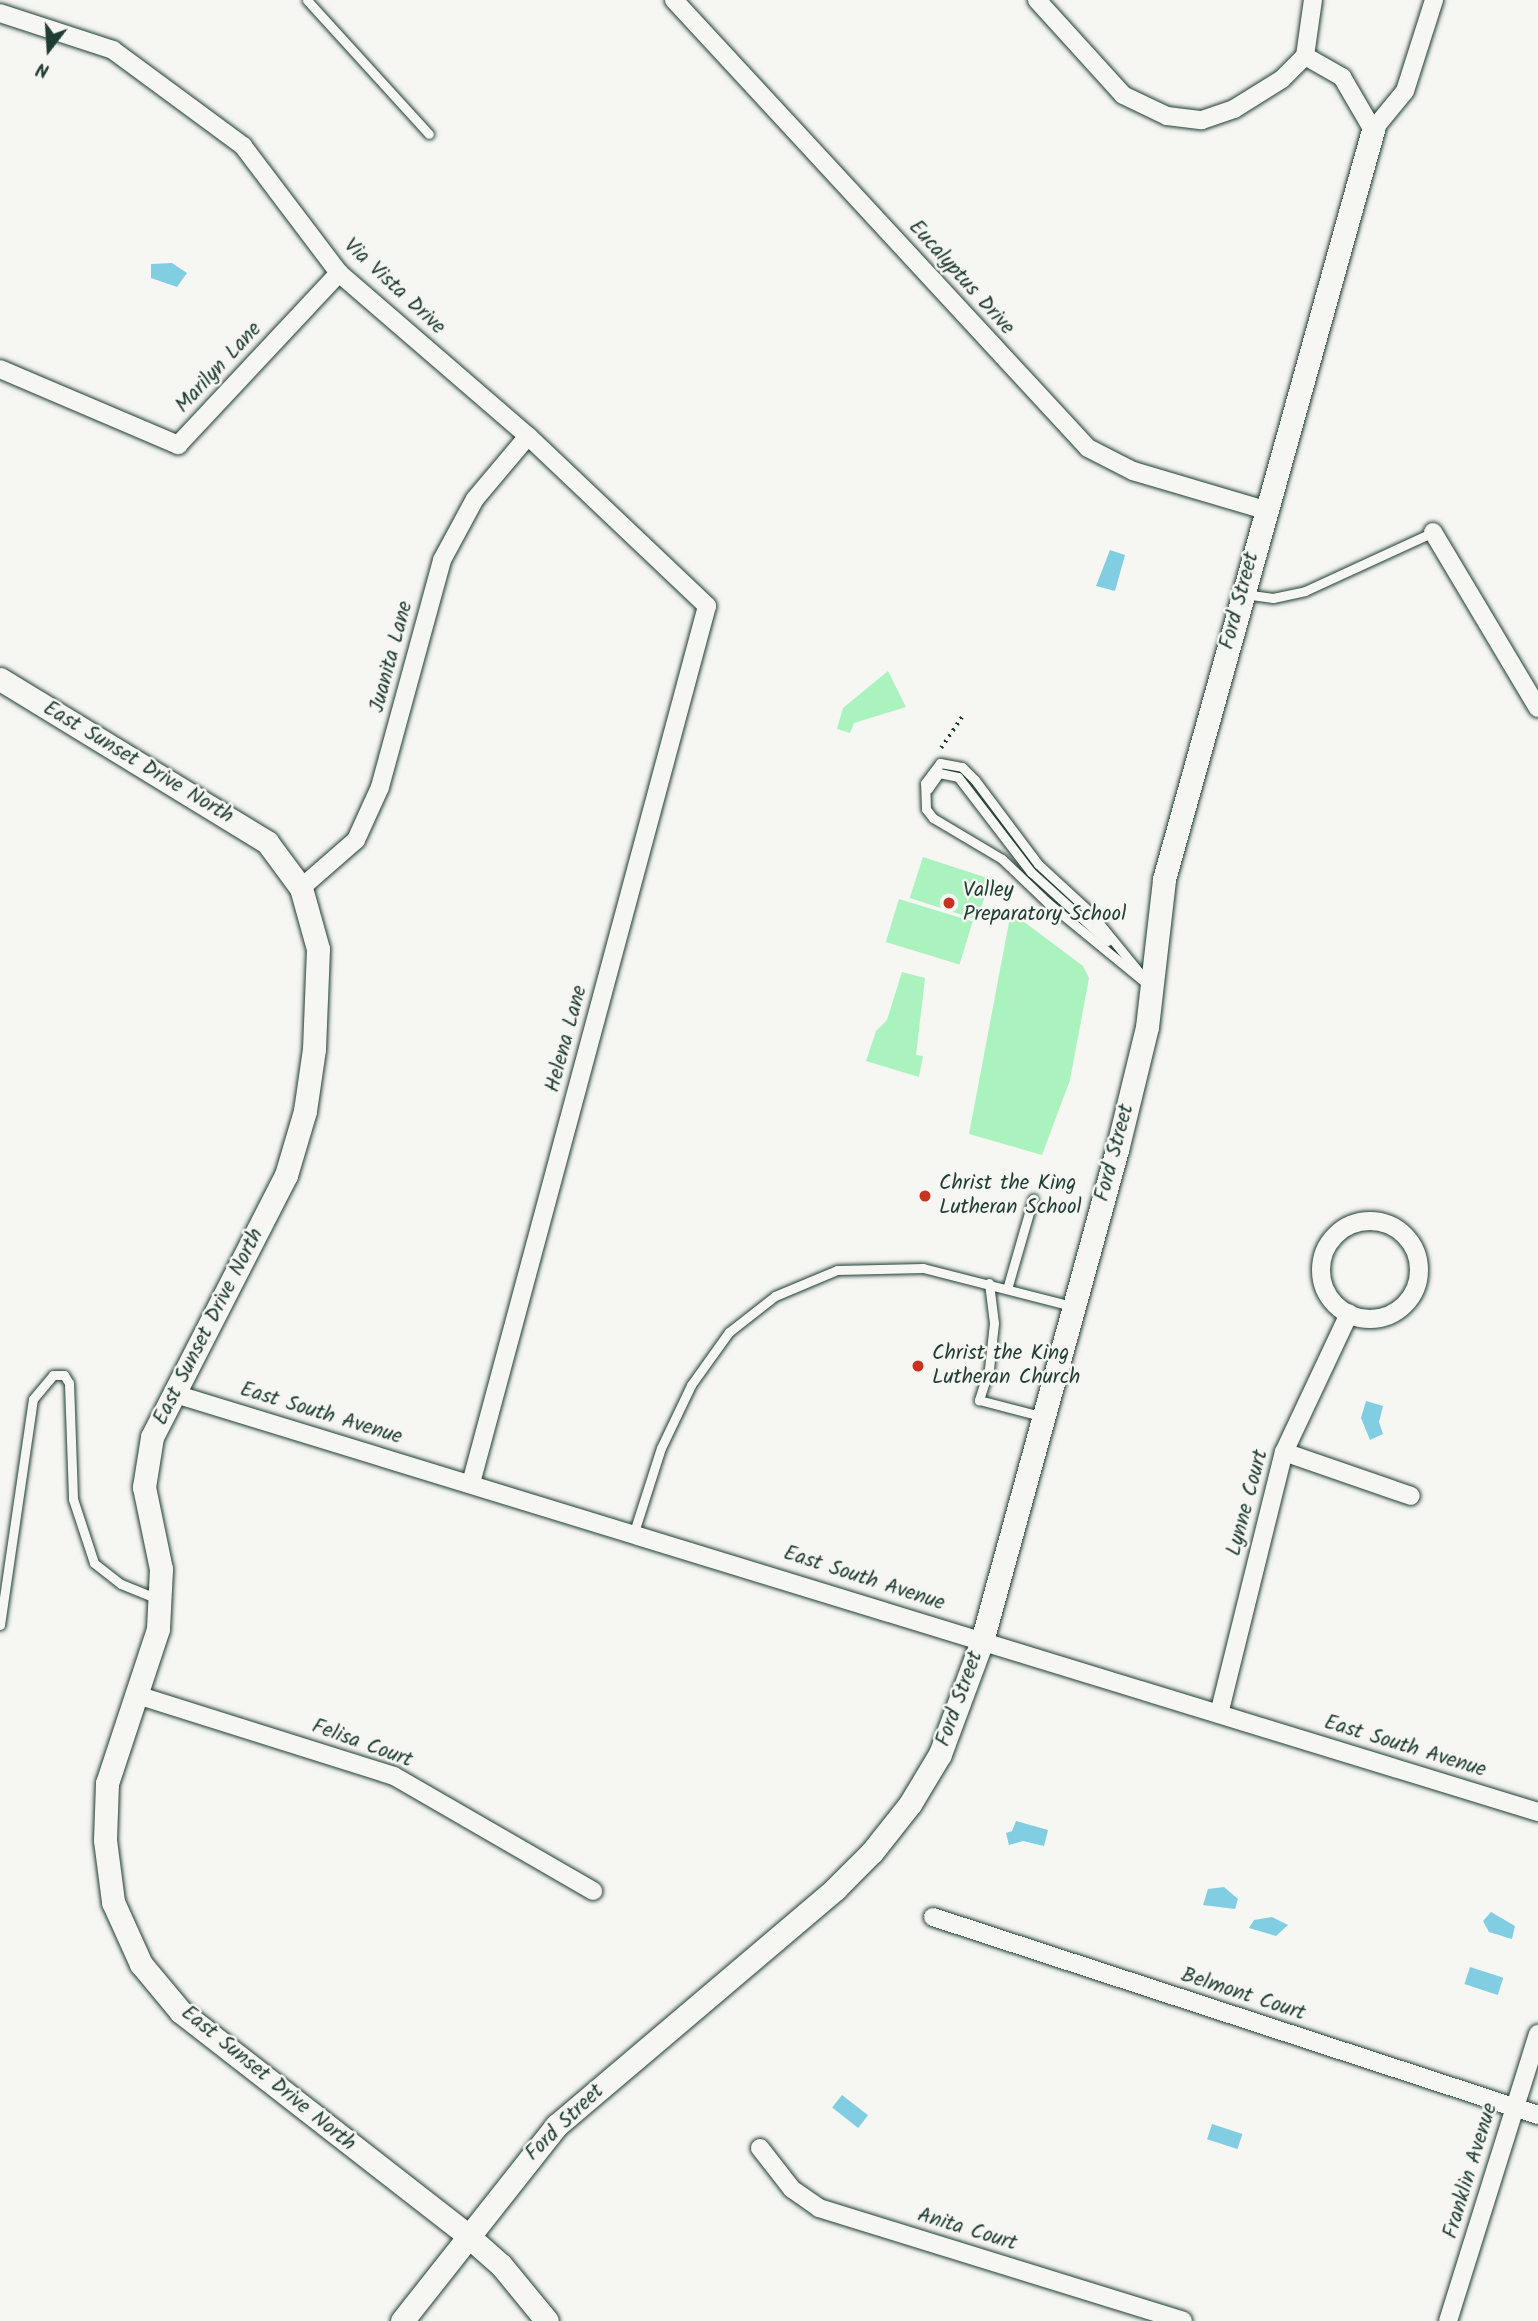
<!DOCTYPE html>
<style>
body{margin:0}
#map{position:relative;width:1538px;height:2321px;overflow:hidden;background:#f6f6f2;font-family:Kalam,sans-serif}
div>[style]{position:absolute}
.green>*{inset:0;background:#aaf2be;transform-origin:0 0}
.water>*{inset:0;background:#81cde1;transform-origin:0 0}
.path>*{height:3.5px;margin-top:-1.75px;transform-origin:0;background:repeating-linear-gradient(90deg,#1f3d34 0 2px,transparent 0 7px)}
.roads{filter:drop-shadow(0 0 2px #1f3d34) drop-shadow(0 0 2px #1f3d34)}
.service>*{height:9px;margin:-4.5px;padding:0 4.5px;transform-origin:4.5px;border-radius:4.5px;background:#f6f6f2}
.minor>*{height:18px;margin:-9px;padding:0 9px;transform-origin:9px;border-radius:9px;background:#f6f6f2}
.minor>.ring{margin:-9px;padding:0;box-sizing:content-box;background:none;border:18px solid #f6f6f2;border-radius:50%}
.tertiary>*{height:23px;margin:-11.5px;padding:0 11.5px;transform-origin:11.5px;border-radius:11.5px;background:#f6f6f2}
.dots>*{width:19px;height:19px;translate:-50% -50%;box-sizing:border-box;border:4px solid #f6f6f2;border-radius:50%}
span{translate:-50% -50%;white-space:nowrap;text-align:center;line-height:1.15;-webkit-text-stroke:5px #f6f6f2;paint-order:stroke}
.street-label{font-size:21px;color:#1f3d34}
.poi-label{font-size:21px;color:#1f3d34}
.left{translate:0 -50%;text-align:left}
.north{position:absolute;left:14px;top:14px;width:70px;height:70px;-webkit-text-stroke:5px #f6f6f2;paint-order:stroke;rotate:197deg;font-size:19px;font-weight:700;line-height:28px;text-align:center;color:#1f3d34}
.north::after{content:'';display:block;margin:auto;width:24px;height:32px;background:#1f3d34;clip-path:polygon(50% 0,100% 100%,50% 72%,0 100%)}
</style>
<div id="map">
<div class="green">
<div style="clip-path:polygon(888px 671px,906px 707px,854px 723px,850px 733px,837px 729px,843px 708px)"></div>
<div style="left:923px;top:857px;width:71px;height:43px;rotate:18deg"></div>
<div style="left:899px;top:899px;width:77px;height:45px;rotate:17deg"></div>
<div style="clip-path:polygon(1011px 912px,1083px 966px,1089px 978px,1070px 1080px,1042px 1155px,969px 1134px)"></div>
<div style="clip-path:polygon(902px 972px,925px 978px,916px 1055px,923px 1056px,919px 1077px,866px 1061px,876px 1031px,887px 1020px)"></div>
</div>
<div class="water">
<div style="clip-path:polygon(172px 263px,187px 273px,177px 287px,151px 278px,151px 264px)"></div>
<div style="clip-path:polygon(1110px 550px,1125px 555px,1115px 591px,1096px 586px)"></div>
<div style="clip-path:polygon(1366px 1401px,1383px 1406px,1379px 1422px,1383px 1434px,1370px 1440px,1361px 1418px)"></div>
<div style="clip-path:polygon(1016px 1821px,1048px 1830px,1044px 1846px,1023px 1841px,1009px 1845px,1006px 1833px,1012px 1831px)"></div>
<div style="clip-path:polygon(1224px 1887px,1238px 1899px,1235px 1909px,1203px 1905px,1208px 1889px)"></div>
<div style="clip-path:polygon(1491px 1912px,1515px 1926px,1512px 1939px,1489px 1932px,1483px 1921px)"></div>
<div style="clip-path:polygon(1272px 1917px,1288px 1925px,1276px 1936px,1249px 1928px,1254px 1920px)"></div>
<div style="left:1470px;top:1967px;width:35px;height:18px;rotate:18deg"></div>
<div style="left:842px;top:2095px;width:33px;height:16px;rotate:38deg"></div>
<div style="left:1212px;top:2124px;width:32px;height:16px;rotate:18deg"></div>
</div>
<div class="path">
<div style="left:941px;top:748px;width:37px;rotate:-56deg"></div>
</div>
<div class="roads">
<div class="service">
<div style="left:307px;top:0;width:181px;rotate:47.7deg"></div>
<div style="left:1244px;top:594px;width:29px;rotate:8deg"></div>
<div style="left:1273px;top:598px;width:33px;rotate:-12deg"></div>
<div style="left:1305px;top:591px;width:141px;rotate:-24.7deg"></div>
<div style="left:940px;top:763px;width:22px;rotate:10deg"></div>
<div style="left:962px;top:767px;width:18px;rotate:45deg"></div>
<div style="left:975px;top:780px;width:105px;rotate:53.1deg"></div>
<div style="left:1038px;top:864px;width:71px;rotate:42.7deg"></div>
<div style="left:1090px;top:912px;width:98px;rotate:50.8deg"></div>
<div style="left:1152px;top:988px;width:134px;rotate:-140.7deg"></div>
<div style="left:1048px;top:903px;width:64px;rotate:-136.3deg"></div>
<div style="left:1002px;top:859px;width:80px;rotate:-149.3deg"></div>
<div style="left:933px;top:818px;width:11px;rotate:-128deg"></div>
<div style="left:926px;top:809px;width:26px;rotate:-92deg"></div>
<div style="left:925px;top:783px;width:25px;rotate:-53deg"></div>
<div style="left:928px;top:789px;width:19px;rotate:-55deg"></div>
<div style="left:939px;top:773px;width:19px;rotate:12deg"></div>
<div style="left:958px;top:777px;width:120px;rotate:52.5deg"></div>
<div style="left:1031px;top:872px;width:103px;rotate:42.2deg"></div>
<div style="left:989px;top:1283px;width:40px;rotate:82.9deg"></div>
<div style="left:994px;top:1323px;width:46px;rotate:96.2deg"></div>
<div style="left:989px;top:1369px;width:33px;rotate:108deg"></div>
<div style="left:979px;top:1400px;width:64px;rotate:14.5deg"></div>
<div style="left:1007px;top:1289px;width:94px;rotate:-73.9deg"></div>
<div style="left:634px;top:1532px;width:88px;rotate:-72.2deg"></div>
<div style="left:661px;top:1448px;width:70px;rotate:-64.5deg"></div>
<div style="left:691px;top:1385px;width:65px;rotate:-54.4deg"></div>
<div style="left:729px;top:1332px;width:58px;rotate:-38deg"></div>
<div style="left:775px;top:1296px;width:67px;rotate:-22.8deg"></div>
<div style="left:837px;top:1270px;width:86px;rotate:-1.3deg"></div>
<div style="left:923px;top:1268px;width:154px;rotate:14.3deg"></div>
<div style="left:0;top:1625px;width:228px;rotate:-81.7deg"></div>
<div style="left:33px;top:1399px;width:31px;rotate:-50deg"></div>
<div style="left:53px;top:1375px;width:11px"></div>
<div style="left:64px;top:1375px;width:9px;rotate:58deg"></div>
<div style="left:69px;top:1383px;width:116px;rotate:88deg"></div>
<div style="left:73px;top:1499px;width:67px;rotate:71.8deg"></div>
<div style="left:94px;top:1563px;width:34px;rotate:38deg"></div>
<div style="left:121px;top:1584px;width:40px;rotate:22deg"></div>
</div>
<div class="minor">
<div style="left:674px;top:0;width:610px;rotate:47.26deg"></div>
<div style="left:1088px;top:448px;width:51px;rotate:27.1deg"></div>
<div style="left:1133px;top:471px;width:138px;rotate:16.5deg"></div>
<div style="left:1037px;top:0;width:128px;rotate:47.8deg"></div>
<div style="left:1123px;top:95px;width:49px;rotate:25.5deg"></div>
<div style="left:1167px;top:116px;width:35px;rotate:7deg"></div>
<div style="left:1202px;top:120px;width:34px;rotate:-19deg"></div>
<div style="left:1234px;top:109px;width:57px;rotate:-32deg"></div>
<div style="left:1282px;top:79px;width:33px;rotate:-45deg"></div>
<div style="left:0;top:13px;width:119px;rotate:18.1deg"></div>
<div style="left:113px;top:50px;width:162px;rotate:36.4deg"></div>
<div style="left:243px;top:146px;width:159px;rotate:52.9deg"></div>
<div style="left:339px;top:273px;width:250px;rotate:40.8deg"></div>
<div style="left:528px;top:436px;width:247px;rotate:43.5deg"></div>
<div style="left:707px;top:606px;width:908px;rotate:105.06deg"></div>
<div style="left:1305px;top:56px;width:43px;rotate:29.6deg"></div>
<div style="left:1342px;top:77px;width:61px;rotate:59.7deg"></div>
<div style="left:1373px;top:130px;width:50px;rotate:-50.6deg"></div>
<div style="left:1405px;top:91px;width:96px;rotate:-72.3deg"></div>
<div style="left:1305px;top:56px;width:57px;rotate:-81.9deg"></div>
<div style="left:0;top:369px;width:194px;rotate:23.1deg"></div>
<div style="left:178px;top:445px;width:236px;rotate:-46.9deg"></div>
<div style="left:1433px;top:532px;width:205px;rotate:59.2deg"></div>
<div style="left:301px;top:888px;width:73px;rotate:-41.1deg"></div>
<div style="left:356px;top:840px;width:58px;rotate:-65.6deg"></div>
<div style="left:380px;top:787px;width:235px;rotate:-74.7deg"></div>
<div style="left:442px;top:560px;width:69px;rotate:-61.6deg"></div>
<div style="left:475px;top:499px;width:82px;rotate:-49.9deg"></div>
<div class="ring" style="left:1321px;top:1221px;width:80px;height:80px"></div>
<div style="left:175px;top:1394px;width:1426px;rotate:17.05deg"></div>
<div style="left:1284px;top:1452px;width:134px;rotate:19.1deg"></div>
<div style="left:137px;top:1695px;width:269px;rotate:17.5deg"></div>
<div style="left:394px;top:1776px;width:230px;rotate:30deg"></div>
<div style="left:1219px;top:1714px;width:270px;rotate:-76.1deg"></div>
<div style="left:1284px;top:1452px;width:153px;rotate:-64.8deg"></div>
<div style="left:933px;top:1917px;width:637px;rotate:18.12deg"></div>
<div style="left:760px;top:2148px;width:52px;rotate:52deg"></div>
<div style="left:792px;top:2189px;width:33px;rotate:35deg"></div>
<div style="left:819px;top:2208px;width:381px;rotate:17.2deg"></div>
<div style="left:1448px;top:2321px;width:301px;rotate:-72.6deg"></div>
</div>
<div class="tertiary">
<div style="left:0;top:679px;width:313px;rotate:31.4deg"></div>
<div style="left:267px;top:842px;width:57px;rotate:53.5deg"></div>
<div style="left:301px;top:888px;width:63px;rotate:74.4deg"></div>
<div style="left:318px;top:949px;width:100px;rotate:92.3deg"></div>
<div style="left:314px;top:1049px;width:63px;rotate:98.3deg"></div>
<div style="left:305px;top:1111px;width:67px;rotate:106.5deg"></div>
<div style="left:286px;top:1175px;width:294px;rotate:117.1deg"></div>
<div style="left:152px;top:1437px;width:51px;rotate:99.1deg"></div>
<div style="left:144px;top:1487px;width:84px;rotate:78.3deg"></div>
<div style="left:161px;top:1569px;width:60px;rotate:92.9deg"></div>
<div style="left:158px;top:1629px;width:162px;rotate:108.3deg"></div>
<div style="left:107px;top:1783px;width:57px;rotate:92deg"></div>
<div style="left:105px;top:1840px;width:63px;rotate:82.6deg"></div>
<div style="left:113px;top:1902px;width:68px;rotate:65.7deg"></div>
<div style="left:141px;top:1964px;width:62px;rotate:50.2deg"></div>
<div style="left:181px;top:2012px;width:363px;rotate:37.9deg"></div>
<div style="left:467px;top:2235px;width:45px;rotate:41.4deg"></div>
<div style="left:501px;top:2265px;width:72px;rotate:50.6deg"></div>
<div style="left:402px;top:2321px;width:250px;rotate:-51.7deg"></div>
<div style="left:557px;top:2125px;width:365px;rotate:-40.3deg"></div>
<div style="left:835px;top:1889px;width:52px;rotate:-45deg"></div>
<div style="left:872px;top:1852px;width:61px;rotate:-51.6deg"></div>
<div style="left:910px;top:1804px;width:58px;rotate:-59deg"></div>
<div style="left:940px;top:1754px;width:121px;rotate:-69.6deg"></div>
<div style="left:982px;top:1641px;width:509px;rotate:-74.63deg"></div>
<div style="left:1117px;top:1150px;width:127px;rotate:-76.3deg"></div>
<div style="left:1147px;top:1027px;width:149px;rotate:-83.4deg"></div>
<div style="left:1164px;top:879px;width:778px;rotate:-74.41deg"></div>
</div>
</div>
<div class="dots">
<div style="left:949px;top:903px;background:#c8321e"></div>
<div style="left:925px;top:1196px;background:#c8321e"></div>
<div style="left:918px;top:1366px;background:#c8321e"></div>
</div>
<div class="street-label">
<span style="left:961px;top:278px;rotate:48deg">Eucalyptus Drive</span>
<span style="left:394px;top:287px;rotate:43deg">Via Vista Drive</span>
<span style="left:219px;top:368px;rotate:-47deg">Marilyn Lane</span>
<span style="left:1240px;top:601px;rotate:-75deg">Ford Street</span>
<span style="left:392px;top:657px;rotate:-75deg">Juanita Lane</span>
<span style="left:138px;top:763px;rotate:31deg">East Sunset Drive North</span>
<span style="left:567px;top:1039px;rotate:-75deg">Helena Lane</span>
<span style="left:1115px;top:1153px;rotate:-75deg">Ford Street</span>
<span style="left:209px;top:1327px;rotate:-63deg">East Sunset Drive North</span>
<span style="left:321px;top:1414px;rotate:17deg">East South Avenue</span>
<span style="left:1248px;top:1503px;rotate:-75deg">Lynne Court</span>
<span style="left:864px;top:1579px;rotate:18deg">East South Avenue</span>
<span style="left:960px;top:1699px;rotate:-70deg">Ford Street</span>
<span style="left:362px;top:1744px;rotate:20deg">Felisa Court</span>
<span style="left:1405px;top:1747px;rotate:17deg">East South Avenue</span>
<span style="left:1243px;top:1995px;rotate:18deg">Belmont Court</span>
<span style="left:268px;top:2079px;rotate:39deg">East Sunset Drive North</span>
<span style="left:565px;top:2123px;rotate:-44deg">Ford Street</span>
<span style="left:1471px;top:2171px;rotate:-73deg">Franklin Avenue</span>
<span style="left:967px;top:2230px;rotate:17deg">Anita Court</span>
</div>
<div class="poi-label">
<span class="left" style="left:963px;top:903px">Valley<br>Preparatory School</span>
<span class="left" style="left:939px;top:1196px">Christ the King<br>Lutheran School</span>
<span class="left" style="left:932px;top:1366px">Christ the King<br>Lutheran Church</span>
</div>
<div class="north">N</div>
</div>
